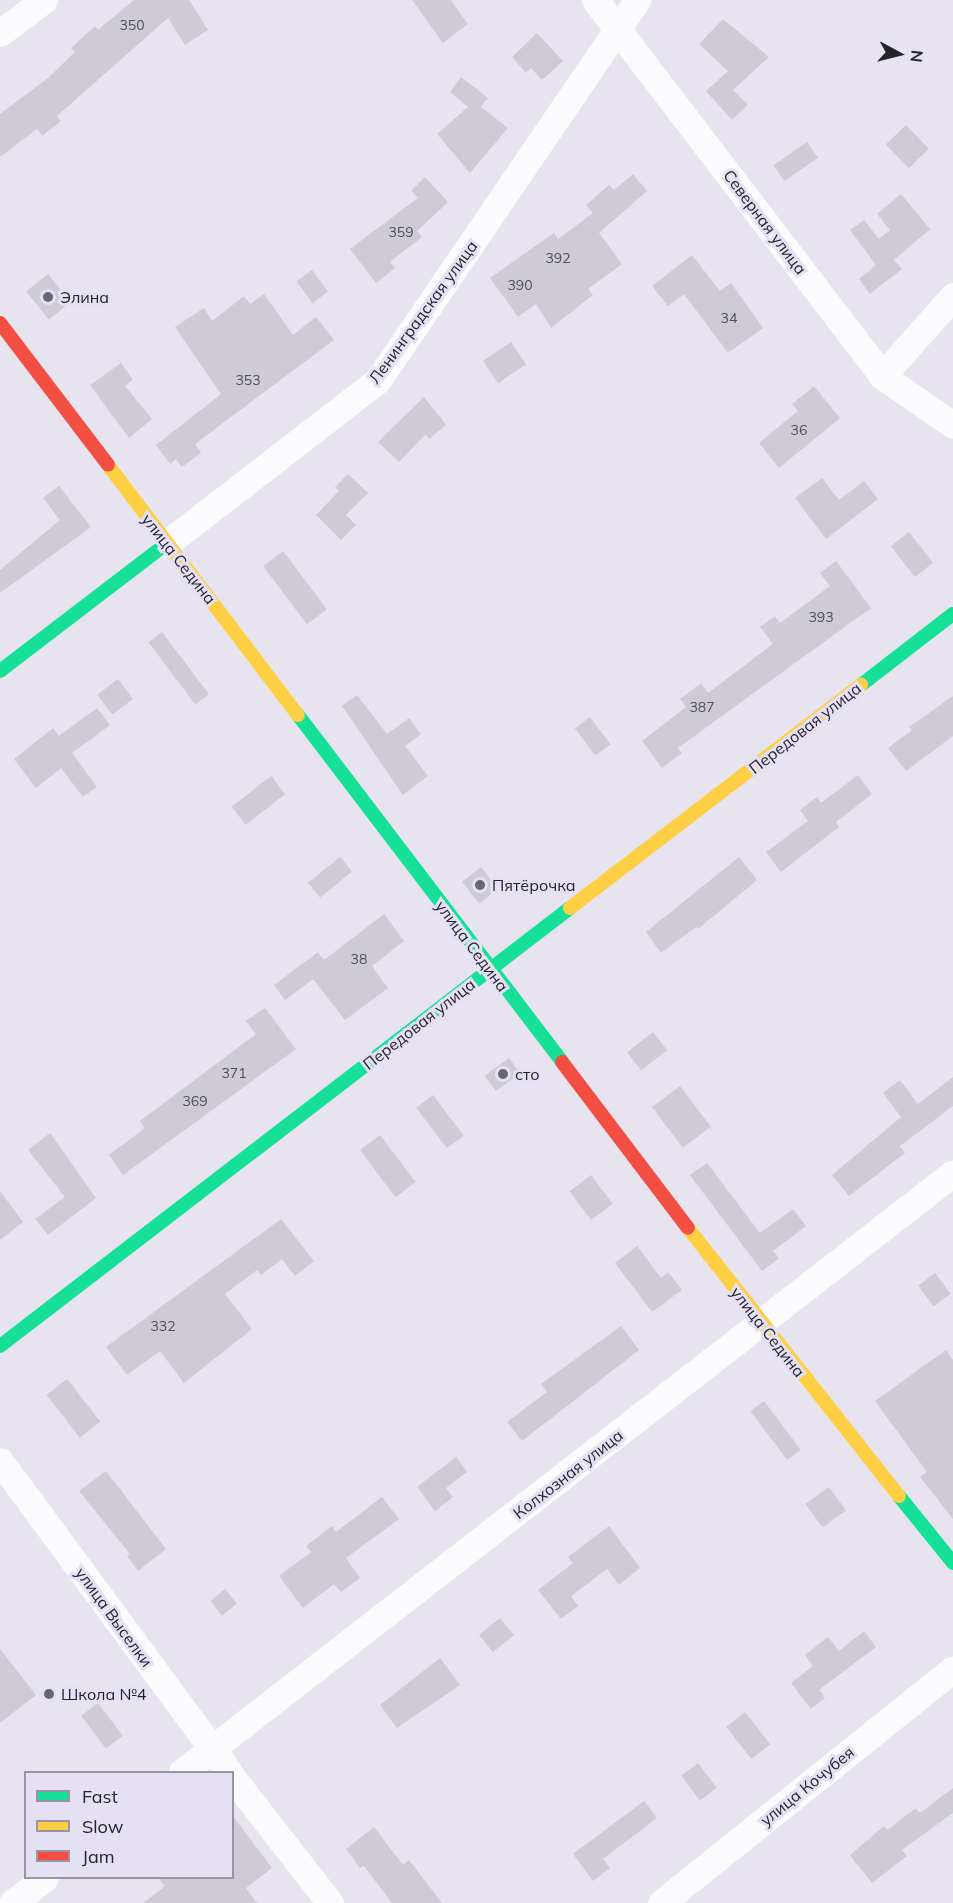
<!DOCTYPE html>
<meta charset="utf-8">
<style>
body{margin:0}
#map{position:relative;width:953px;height:1903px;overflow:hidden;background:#e7e4f0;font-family:Mulish,sans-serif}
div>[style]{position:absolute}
.building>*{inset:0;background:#cecbd5;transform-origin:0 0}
.street>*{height:27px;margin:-13.5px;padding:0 13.5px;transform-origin:13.5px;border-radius:13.5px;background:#fbfbfd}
.fast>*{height:14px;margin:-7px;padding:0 7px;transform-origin:7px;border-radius:7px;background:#16e098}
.slow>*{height:14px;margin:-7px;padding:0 7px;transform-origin:7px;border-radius:7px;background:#ffcf43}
.jam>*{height:14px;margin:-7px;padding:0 7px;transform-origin:7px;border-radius:7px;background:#f24e42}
.dots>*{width:16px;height:16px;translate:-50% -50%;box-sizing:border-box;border:3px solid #e5e0f4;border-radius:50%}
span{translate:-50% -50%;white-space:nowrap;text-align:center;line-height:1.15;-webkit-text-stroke:6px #e5e0f4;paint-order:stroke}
.number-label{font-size:14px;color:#504e56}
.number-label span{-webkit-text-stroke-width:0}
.street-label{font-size:16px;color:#24222a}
.poi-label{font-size:16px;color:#24222a}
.left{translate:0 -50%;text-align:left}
.legend{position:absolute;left:24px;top:1771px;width:210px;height:108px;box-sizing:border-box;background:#e5e0f4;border:2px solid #9894a3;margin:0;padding:8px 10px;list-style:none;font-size:18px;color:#24222a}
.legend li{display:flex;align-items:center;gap:12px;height:30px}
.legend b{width:30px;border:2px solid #9894a3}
.north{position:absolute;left:869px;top:24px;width:60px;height:60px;-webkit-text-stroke:4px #e5e0f4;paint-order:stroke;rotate:97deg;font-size:16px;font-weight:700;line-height:24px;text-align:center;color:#24222a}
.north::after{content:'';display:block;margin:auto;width:21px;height:27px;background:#24222a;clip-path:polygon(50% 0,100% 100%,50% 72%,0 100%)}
</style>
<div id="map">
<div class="building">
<div style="clip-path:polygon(134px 0,189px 0,208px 30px,185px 45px,168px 18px,57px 116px,61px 121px,42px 136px,37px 129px,0 157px,0 114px,48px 78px,75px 52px,71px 48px,95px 26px,98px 30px)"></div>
<div style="clip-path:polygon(412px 0,451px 0,468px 24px,443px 43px)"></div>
<div style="clip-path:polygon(723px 19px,769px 57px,733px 90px,748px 105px,732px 120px,706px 91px,728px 71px,699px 44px)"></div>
<div style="clip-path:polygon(537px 33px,563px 61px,542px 80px,531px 68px,526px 73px,512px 57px)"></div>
<div style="clip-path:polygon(461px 77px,488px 98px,481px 107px,508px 128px,470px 173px,437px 134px,468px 107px,450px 92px)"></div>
<div style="left:906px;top:125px;width:33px;height:28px;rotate:46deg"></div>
<div style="left:807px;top:142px;width:19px;height:41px;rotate:55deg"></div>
<div style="clip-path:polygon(633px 174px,647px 191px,599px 233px,622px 264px,588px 289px,593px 295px,551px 328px,536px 304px,518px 317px,490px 278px,554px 233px,558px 239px,593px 213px,586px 205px,609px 185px,614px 190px)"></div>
<div style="clip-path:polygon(425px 177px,448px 202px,417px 231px,422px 237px,390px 262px,395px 268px,376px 283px,350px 249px,418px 198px,411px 191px)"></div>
<div style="clip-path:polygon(901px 194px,930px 229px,894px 260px,902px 269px,870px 294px,859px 279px,876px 265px,850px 230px,864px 220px,879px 239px,890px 230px,877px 214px)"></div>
<div style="clip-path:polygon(692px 255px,720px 291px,731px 283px,763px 328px,728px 353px,684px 294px,668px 306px,652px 286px)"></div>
<div style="left:312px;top:270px;width:27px;height:19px;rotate:54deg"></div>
<div style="left:48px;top:274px;width:36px;height:28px;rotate:51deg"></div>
<div style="clip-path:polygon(264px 294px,293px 335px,316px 317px,334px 340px,195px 444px,201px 453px,182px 467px,176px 459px,170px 464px,156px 445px,221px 394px,175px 327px,204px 308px,212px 321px,244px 296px,250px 304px)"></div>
<div style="left:511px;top:342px;width:27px;height:34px;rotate:56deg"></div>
<div style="clip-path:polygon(121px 363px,133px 380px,125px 386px,152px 419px,129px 438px,90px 385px)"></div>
<div style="clip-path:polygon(814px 386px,840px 418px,779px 468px,759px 443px,798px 411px,792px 404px)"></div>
<div style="clip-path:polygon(424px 397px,446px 425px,429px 439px,426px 434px,399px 462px,378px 442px)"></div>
<div style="clip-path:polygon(348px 474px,368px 493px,346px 515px,356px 525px,341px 540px,316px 515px,339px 491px,335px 487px)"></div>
<div style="clip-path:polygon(822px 478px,839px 500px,864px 481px,878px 499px,826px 539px,795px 498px)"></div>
<div style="clip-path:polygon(59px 486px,91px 527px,0 593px,0 570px,60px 520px,43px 498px)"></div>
<div style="left:909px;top:532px;width:39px;height:23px;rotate:52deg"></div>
<div style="left:283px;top:551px;width:73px;height:25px;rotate:53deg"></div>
<div style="clip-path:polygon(836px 561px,871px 608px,678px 748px,682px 753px,662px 768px,642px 741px,686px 707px,680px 699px,701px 683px,708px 693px,773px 644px,760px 627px,775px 616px,780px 623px,830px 586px,820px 573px)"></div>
<div style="left:162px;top:632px;width:78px;height:17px;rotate:53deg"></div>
<div style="left:118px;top:679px;width:25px;height:26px;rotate:53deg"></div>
<div style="clip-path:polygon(357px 695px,387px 734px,409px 718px,421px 734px,405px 746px,428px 776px,403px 795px,342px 706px)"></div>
<div style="clip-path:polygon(953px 696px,953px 736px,906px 771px,888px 748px,912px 730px,909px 727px)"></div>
<div style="clip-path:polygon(97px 708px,110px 725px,72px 753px,97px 787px,83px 797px,61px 768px,36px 788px,14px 759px,53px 728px,59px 736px)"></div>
<div style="left:590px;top:717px;width:34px;height:19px;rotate:53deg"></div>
<div style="clip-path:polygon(858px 775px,872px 794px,836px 822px,839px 827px,781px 872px,766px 852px,808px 821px,800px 810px,817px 797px,821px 803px)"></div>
<div style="left:271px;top:776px;width:23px;height:50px;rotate:52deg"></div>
<div style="left:340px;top:857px;width:19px;height:41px;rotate:51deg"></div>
<div style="clip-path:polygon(739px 857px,757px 880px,698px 929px,696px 927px,661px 953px,646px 932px)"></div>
<div style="left:481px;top:867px;width:28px;height:24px;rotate:52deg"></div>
<div style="clip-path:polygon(384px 914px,404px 941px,372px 966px,388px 988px,345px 1020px,313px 979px,285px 1000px,274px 985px,318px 952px,324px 960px)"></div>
<div style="clip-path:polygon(265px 1008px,296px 1049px,123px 1175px,109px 1155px,145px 1128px,140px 1121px,256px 1034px,246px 1021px)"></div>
<div style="left:653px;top:1032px;width:23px;height:33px;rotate:52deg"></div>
<div style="left:509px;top:1058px;width:19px;height:30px;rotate:54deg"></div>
<div style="clip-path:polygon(953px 1077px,953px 1106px,900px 1146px,905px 1153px,849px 1196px,832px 1175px,901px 1117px,883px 1093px,900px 1080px,918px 1104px)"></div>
<div style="left:680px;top:1086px;width:51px;height:35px;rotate:53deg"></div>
<div style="left:433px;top:1095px;width:51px;height:21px;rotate:53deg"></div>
<div style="clip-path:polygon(50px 1133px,96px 1198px,48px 1235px,35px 1219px,65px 1197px,28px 1150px)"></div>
<div style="left:380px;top:1135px;width:59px;height:25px;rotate:53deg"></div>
<div style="clip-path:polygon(707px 1163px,760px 1233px,793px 1209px,806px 1226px,773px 1251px,779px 1258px,762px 1271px,690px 1175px)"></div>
<div style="left:591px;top:1175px;width:36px;height:27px;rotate:53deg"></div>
<div style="clip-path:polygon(0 1191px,23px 1222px,0 1240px)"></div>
<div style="clip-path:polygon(281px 1219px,314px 1261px,295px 1276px,282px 1259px,261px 1275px,257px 1270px,225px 1294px,252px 1329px,184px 1383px,160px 1351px,127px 1375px,106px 1347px)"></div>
<div style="clip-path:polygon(637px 1246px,661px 1278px,668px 1272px,682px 1290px,652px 1312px,615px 1263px)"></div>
<div style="left:935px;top:1273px;width:26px;height:21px;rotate:53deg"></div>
<div style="clip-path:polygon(621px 1326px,639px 1350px,522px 1441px,507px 1422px,547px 1392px,541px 1384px)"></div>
<div style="clip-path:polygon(946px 1350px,953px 1360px,953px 1519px,920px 1477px,927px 1472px,875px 1401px)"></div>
<div style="left:67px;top:1379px;width:54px;height:26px;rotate:52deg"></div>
<div style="left:764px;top:1401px;width:61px;height:17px;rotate:53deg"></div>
<div style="clip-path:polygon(456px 1457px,467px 1472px,446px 1488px,453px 1497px,435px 1511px,417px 1487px)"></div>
<div style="clip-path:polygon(106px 1471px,166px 1549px,138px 1571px,127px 1556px,130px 1554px,79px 1491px)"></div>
<div style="left:829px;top:1487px;width:29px;height:29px;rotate:54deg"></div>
<div style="clip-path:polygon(382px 1497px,399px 1519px,346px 1558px,360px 1578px,341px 1592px,334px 1584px,303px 1608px,279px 1576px,311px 1552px,306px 1546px,332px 1526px,336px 1532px)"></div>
<div style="clip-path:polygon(609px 1526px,640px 1568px,619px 1585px,607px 1569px,571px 1596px,578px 1606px,561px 1619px,538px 1590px,573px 1563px,568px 1557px)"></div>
<div style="left:225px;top:1589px;width:19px;height:19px;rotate:51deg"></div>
<div style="left:500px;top:1618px;width:22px;height:27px;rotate:51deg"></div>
<div style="clip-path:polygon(864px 1631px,876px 1647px,819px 1690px,825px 1698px,811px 1709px,791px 1683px,813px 1666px,805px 1655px,828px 1637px,839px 1651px)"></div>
<div style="clip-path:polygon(0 1649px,36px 1695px,0 1723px)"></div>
<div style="clip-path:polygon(440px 1658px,460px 1685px,397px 1728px,380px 1705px)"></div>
<div style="left:98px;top:1703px;width:41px;height:21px;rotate:53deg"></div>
<div style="left:745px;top:1712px;width:41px;height:24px;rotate:52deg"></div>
<div style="left:698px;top:1763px;width:31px;height:21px;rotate:53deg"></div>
<div style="clip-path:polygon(953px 1788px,953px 1813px,902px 1850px,907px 1856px,872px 1883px,850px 1855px,884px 1826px,887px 1830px,916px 1808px,920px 1813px)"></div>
<div style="clip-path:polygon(644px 1801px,657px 1818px,603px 1859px,610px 1868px,593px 1881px,573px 1854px)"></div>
<div style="clip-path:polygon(232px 1815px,272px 1868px,246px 1888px,257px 1903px,143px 1903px,165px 1886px,158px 1878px,232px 1878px)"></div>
<div style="clip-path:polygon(374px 1827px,403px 1865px,409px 1860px,442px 1903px,392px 1903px,364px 1866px,360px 1868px,346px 1849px)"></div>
</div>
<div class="street">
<div style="left:595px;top:0;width:473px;rotate:52.6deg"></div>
<div style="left:882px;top:376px;width:86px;rotate:34.6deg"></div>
<div style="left:0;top:33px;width:55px;rotate:-36.9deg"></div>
<div style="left:882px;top:376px;width:107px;rotate:-48.4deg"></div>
<div style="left:166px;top:544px;width:268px;rotate:-37.7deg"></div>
<div style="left:378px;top:380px;width:460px;rotate:-55.7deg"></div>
<div style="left:0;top:1461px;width:386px;rotate:53.6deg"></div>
<div style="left:182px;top:1772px;width:976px;rotate:-37.84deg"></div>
<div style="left:232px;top:1777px;width:160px;rotate:52.1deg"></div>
<div style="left:12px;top:1903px;width:41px;rotate:-37.1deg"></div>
<div style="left:661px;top:1903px;width:374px;rotate:-38.7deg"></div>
</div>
<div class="fast">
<div style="left:0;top:671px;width:209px;rotate:-37.4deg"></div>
<div style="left:861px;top:685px;width:116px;rotate:-37.7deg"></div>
<div style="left:298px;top:715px;width:436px;rotate:52.7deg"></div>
<div style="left:0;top:1346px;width:719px;rotate:-37.54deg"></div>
<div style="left:899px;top:1496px;width:86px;rotate:51.1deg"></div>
</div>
<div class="slow">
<div style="left:108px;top:465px;width:314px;rotate:52.8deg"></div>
<div style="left:570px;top:908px;width:367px;rotate:-37.5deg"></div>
<div style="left:688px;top:1228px;width:341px;rotate:51.8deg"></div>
</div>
<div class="jam">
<div style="left:0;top:323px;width:178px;rotate:52.7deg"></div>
<div style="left:562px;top:1062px;width:208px;rotate:52.8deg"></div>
</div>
<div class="dots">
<div style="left:48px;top:297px;background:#68666f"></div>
<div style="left:480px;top:885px;background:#68666f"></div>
<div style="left:503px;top:1074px;background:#68666f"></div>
<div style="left:49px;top:1694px;background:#68666f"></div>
</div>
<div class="number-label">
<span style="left:132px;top:25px">350</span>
<span style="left:401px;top:232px">359</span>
<span style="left:558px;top:258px">392</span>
<span style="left:520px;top:285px">390</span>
<span style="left:729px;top:318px">34</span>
<span style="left:248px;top:380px">353</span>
<span style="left:799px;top:430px">36</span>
<span style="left:821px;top:617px">393</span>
<span style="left:702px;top:707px">387</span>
<span style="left:359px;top:959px">38</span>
<span style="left:234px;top:1073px">371</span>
<span style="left:195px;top:1101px">369</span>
<span style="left:163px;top:1326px">332</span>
</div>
<div class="street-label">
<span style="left:765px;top:222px;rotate:53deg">Северная улица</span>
<span style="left:423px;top:312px;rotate:-54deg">Ленинградская улица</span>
<span style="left:179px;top:559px;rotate:52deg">улица Седина</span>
<span style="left:805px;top:728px;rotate:-38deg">Передовая улица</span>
<span style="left:472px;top:946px;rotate:53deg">улица Седина</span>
<span style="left:419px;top:1024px;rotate:-38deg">Передовая улица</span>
<span style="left:768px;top:1332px;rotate:52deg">улица Седина</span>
<span style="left:568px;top:1474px;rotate:-38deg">Колхозная улица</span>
<span style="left:114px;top:1617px;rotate:54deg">улица Выселки</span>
<span style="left:807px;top:1786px;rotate:-39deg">улица Кочубея</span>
</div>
<div class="poi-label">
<span class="left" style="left:60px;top:297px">Элина</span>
<span class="left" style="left:492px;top:885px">Пятёрочка</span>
<span class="left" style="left:515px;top:1074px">сто</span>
<span class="left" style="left:61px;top:1694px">Школа №4</span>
</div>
<ul class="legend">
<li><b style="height:8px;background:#16e098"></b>Fast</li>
<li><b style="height:8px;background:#ffcf43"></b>Slow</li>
<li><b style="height:8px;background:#f24e42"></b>Jam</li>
</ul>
<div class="north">N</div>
</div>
